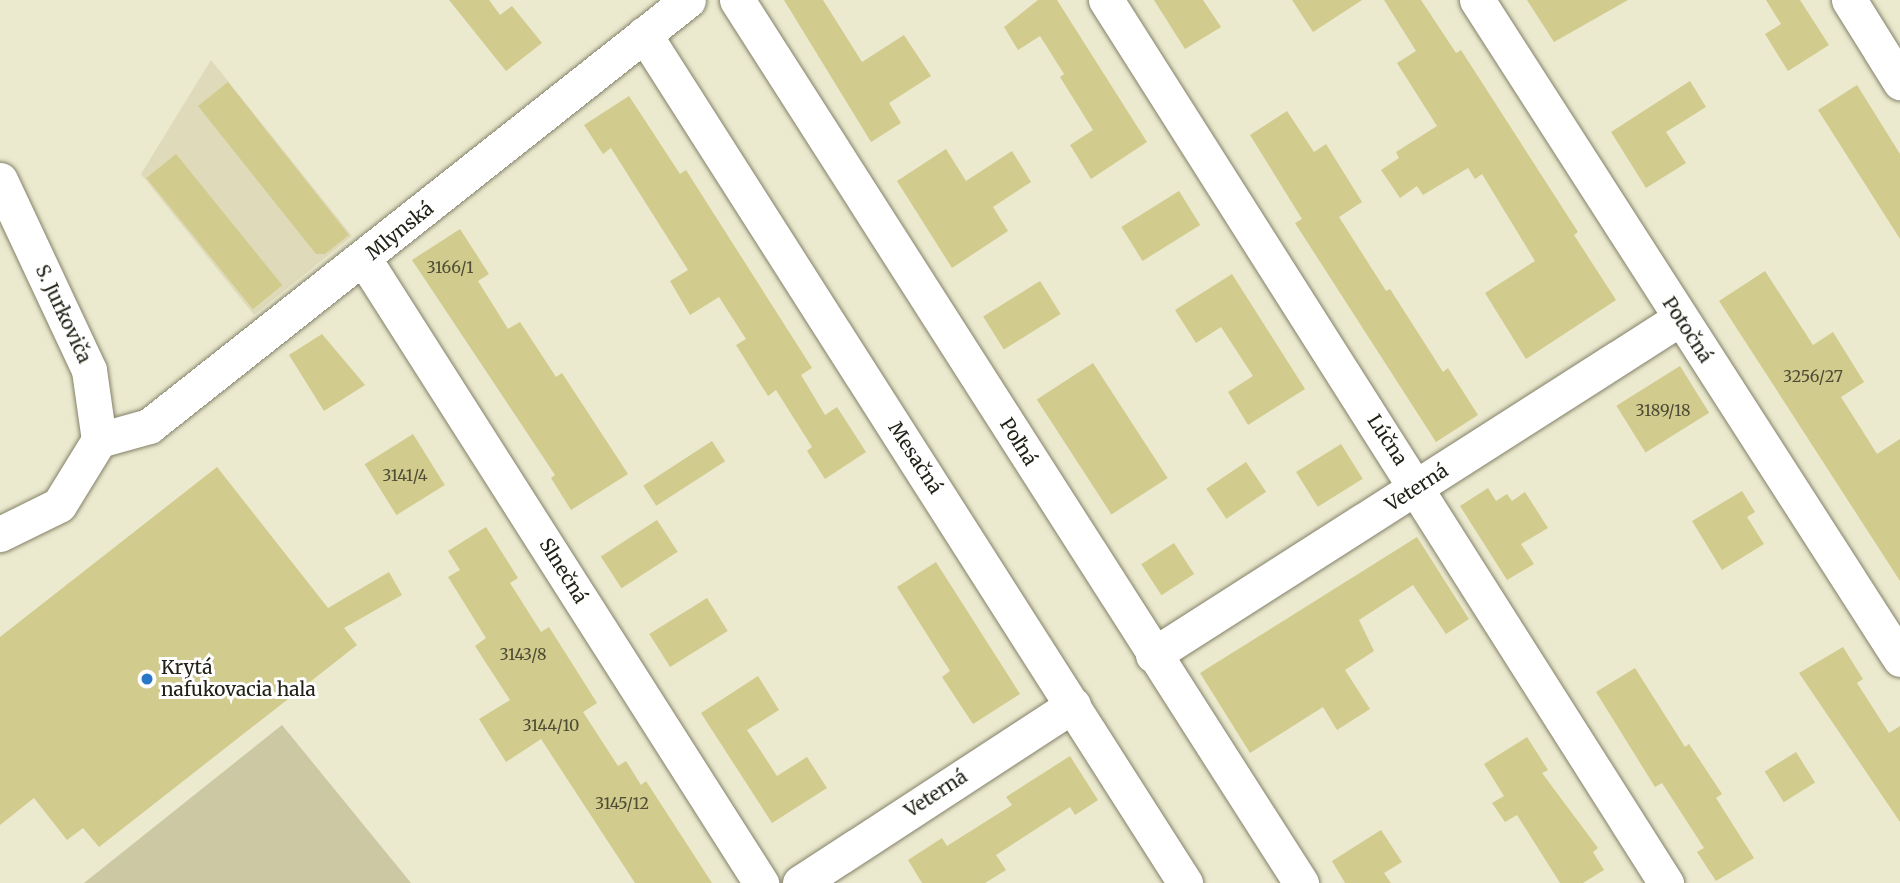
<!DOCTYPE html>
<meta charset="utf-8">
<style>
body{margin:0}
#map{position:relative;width:1900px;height:883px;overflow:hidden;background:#ebe9ce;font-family:Merriweather,serif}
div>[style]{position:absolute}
.built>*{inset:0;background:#dedaba}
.green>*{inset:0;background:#ccc8a4}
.building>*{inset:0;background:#d2cb8e;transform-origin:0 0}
.roads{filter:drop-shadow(0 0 2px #838169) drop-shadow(0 0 2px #838169)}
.street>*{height:35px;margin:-17.5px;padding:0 17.5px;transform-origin:17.5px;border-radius:17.5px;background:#fff}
.dots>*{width:19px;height:19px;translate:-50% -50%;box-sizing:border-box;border:4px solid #fff;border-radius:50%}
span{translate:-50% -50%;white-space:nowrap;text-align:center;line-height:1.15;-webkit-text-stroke:6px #fff;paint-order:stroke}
.number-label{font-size:16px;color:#4e4c35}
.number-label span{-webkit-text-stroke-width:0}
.street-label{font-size:19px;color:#222117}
.poi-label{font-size:19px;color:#222117}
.left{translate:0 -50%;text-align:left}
</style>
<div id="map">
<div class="built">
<div style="clip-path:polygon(211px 60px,352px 236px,254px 315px,141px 174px)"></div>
</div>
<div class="green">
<div style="clip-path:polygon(282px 725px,411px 883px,84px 883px)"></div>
</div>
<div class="building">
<div style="clip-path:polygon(449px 0,489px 0,500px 15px,512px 6px,542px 43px,506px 71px)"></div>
<div style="clip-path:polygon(784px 0,823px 0,862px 62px,904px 35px,931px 76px,889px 103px,901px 123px,871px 142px)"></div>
<div style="clip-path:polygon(1038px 0,1057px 0,1147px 142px,1091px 179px,1070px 145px,1093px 130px,1060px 77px,1064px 74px,1040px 36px,1018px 50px,1004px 27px)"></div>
<div style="clip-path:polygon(1154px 0,1203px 0,1221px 27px,1185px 49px)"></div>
<div style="clip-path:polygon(1292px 0,1362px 0,1313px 32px)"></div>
<div style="clip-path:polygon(1384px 0,1421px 0,1456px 53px,1461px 50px,1578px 232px,1574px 235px,1616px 300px,1526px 359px,1485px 293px,1535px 261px,1482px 174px,1475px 179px,1468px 168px,1423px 195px,1417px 186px,1400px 198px,1381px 170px,1399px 158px,1396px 152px,1437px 126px,1397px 63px,1416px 51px)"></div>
<div style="clip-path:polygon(1527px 0,1628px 0,1554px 42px)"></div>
<div style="clip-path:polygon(1766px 0,1800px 0,1829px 45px,1788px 71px,1765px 34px,1781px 24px)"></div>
<div style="clip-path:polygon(1690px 81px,1706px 107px,1666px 132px,1686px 163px,1646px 188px,1611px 132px)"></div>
<div style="clip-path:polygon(228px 82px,349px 235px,325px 254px,316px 254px,198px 106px)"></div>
<div style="clip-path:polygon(1857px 85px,1900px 154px,1900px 239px,1818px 110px)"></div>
<div style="clip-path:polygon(629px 96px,680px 174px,686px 170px,812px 368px,801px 375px,825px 415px,837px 407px,866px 452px,825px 479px,807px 451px,812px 447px,776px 390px,768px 396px,736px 345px,746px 339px,719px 297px,690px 315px,670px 281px,688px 270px,611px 148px,603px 154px,584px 125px)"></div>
<div style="clip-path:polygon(1287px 111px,1314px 152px,1326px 144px,1362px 202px,1339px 217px,1386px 291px,1390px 289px,1443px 372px,1448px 368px,1478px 415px,1436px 442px,1295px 223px,1302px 219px,1250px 135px)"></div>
<div style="clip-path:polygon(946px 149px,966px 181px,1012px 151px,1031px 182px,993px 207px,1008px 231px,952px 268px,897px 181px)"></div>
<div style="left:176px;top:154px;width:169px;height:38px;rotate:51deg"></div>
<div style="left:1179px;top:191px;width:40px;height:68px;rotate:58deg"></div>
<div style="clip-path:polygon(460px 229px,489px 274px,478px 281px,508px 329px,520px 322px,556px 377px,562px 373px,628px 474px,571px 510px,551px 478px,555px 475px,412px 260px)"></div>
<div style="clip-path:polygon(1765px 271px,1813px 345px,1833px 332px,1864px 382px,1841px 397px,1877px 454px,1900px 439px,1900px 581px,1719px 301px)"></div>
<div style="clip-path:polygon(1232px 274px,1305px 389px,1248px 425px,1228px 392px,1253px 376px,1221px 327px,1196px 343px,1175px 310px)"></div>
<div style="left:1040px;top:281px;width:39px;height:67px;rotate:58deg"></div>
<div style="clip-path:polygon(322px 334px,365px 385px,324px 411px,289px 355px)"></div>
<div style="left:1093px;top:363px;width:137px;height:67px;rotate:57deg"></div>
<div style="left:1680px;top:366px;width:55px;height:75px;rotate:58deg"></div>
<div style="left:413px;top:434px;width:60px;height:57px;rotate:58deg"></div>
<div style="left:712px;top:441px;width:24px;height:82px;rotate:57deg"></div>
<div style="left:1341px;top:444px;width:41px;height:53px;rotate:58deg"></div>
<div style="left:1246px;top:462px;width:36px;height:48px;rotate:56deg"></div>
<div style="clip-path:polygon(217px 467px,328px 608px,389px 572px,402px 595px,344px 628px,357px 645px,99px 847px,83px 828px,67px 840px,34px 798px,0 825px,0 637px)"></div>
<div style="clip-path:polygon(1488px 488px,1496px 501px,1507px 494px,1512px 501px,1525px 492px,1548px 528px,1521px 544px,1534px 564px,1507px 580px,1460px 506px)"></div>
<div style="clip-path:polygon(1742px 491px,1755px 512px,1747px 517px,1764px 544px,1722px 570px,1692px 521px)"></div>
<div style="left:657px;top:520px;width:38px;height:67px;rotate:57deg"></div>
<div style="clip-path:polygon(486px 527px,518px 578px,510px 583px,541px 632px,549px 627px,597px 703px,583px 712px,618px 766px,626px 761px,641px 785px,646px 781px,712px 883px,635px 883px,541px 739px,506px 762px,479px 719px,510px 700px,475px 646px,486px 638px,448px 577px,460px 570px,448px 551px)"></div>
<div style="clip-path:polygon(1417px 537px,1469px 619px,1446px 634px,1413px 585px,1359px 620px,1374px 651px,1345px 670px,1370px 709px,1337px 730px,1323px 707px,1250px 753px,1200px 673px)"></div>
<div style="left:1174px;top:543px;width:37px;height:39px;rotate:57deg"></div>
<div style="clip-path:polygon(936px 562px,1020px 694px,973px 724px,942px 677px,950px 671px,897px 587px)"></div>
<div style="left:707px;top:598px;width:39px;height:68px;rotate:58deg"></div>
<div style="clip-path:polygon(1843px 647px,1863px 679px,1857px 683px,1889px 733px,1900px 726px,1900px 822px,1799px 673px)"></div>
<div style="clip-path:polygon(1635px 668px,1685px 747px,1689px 744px,1722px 794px,1716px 798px,1754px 858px,1716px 881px,1697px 852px,1704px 848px,1662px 783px,1655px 787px,1596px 692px)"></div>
<div style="clip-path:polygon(758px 676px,779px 710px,747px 730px,777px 776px,807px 757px,827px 788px,772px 823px,701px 713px)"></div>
<div style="clip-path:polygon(1527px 737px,1548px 770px,1542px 773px,1598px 848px,1593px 852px,1604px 870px,1583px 883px,1560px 883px,1517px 815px,1505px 822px,1492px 803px,1504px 796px,1484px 764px)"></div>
<div style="left:1796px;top:752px;width:36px;height:37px;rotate:58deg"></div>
<div style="clip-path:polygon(1070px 756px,1098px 800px,1075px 815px,1070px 807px,996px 855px,1006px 870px,985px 883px,922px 883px,908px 860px,942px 838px,947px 846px,1012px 805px,1006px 797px)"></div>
<div style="clip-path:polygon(1381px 830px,1402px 862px,1384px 873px,1391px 883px,1345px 883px,1332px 861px)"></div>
</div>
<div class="roads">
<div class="street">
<div style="left:737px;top:0;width:1048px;rotate:57.43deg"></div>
<div style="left:1106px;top:0;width:1046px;rotate:57.62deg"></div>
<div style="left:1477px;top:0;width:783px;rotate:57.3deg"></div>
<div style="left:1849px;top:0;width:97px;rotate:58.1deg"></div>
<div style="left:644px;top:34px;width:1007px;rotate:57.49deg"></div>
<div style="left:0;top:180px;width:210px;rotate:64.9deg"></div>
<div style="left:89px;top:370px;width:71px;rotate:81.9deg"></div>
<div style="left:99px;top:440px;width:76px;rotate:121.6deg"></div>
<div style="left:59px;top:505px;width:66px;rotate:153.8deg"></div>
<div style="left:364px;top:259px;width:740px;rotate:57.53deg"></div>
<div style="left:99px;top:440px;width:52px;rotate:-15.6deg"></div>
<div style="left:149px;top:426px;width:687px;rotate:-38.32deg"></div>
<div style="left:1153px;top:655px;width:624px;rotate:-32.57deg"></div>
<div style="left:800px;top:883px;width:326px;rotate:-33.1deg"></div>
</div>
</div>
<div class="dots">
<div style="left:147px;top:679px;background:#2978c7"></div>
</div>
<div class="number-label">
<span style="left:450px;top:267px">3166/1</span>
<span style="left:1813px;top:376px">3256/27</span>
<span style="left:1663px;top:410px">3189/18</span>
<span style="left:405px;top:475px">3141/4</span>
<span style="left:523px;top:654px">3143/8</span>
<span style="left:551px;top:725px">3144/10</span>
<span style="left:622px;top:803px">3145/12</span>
</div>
<div class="street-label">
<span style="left:400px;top:231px;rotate:-39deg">Mlynská</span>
<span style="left:63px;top:314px;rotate:65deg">S. Jurkoviča</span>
<span style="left:1687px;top:330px;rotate:57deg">Potočná</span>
<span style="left:1387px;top:440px;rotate:57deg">Lúčna</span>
<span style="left:1018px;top:442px;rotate:58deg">Poľná</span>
<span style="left:915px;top:458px;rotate:57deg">Mesačná</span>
<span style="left:1417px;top:488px;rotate:-33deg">Veterná</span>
<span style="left:563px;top:571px;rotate:58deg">Slnečná</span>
<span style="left:936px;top:794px;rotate:-33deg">Veterná</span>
</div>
<div class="poi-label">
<span class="left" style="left:161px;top:679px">Krytá<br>nafukovacia hala</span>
</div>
</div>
